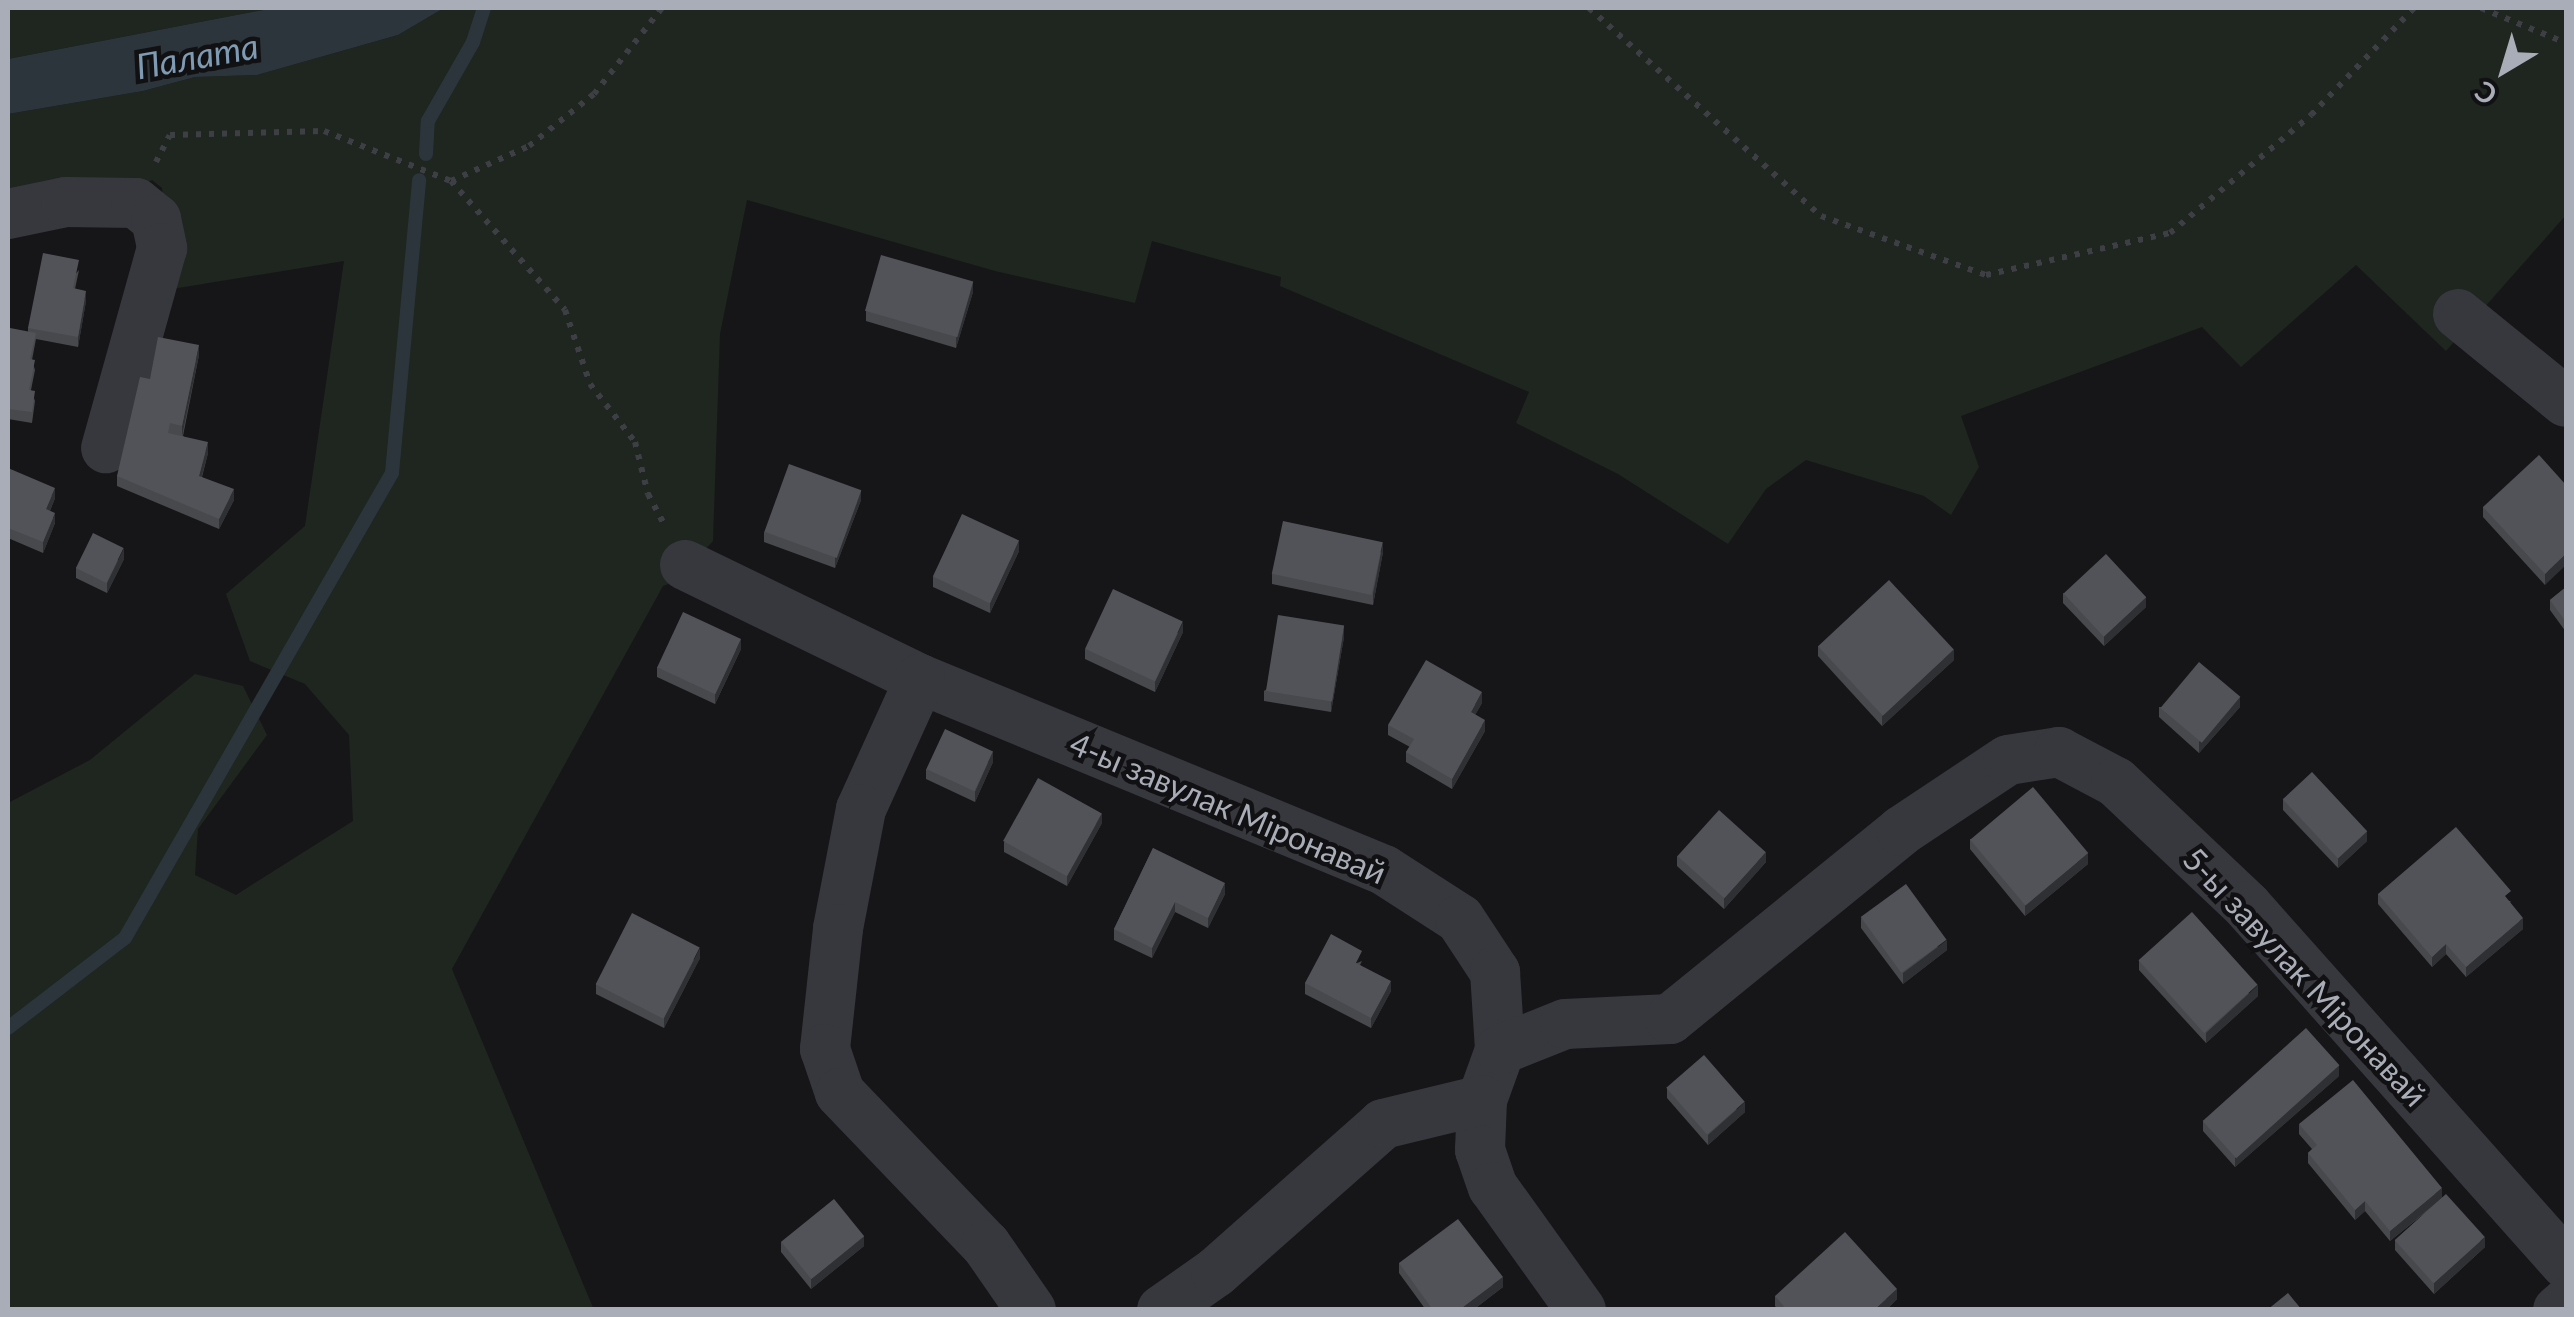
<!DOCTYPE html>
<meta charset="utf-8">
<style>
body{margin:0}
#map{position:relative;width:2574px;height:1317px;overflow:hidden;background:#161618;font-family:Lato,sans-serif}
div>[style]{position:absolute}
.green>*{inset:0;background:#1e261f}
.water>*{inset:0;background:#2c353c}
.stream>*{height:14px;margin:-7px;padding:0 7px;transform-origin:7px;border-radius:7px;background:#2c353c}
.path>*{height:6px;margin-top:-3px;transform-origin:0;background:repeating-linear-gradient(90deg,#3d3f44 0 5px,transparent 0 13px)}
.minor>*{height:50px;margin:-25px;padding:0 25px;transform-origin:25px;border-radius:25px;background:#37383d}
.wall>*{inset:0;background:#47494d}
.shaded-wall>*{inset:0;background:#2f3033}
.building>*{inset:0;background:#525359;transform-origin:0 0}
span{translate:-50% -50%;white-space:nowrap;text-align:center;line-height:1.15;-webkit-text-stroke:9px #111113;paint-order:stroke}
.street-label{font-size:32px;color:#a8adb8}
.water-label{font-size:35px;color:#7f9bb3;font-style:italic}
.frame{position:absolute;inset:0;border:10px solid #a8adb8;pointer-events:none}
.north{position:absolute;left:2454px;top:20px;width:100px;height:100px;-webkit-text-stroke:8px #111113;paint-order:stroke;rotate:218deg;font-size:28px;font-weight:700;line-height:40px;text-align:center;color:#a8adb8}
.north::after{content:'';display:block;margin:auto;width:35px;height:45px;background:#a8adb8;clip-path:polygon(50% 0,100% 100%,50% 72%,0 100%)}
</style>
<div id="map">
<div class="green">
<div style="clip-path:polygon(8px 8px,273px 8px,8px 59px)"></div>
<div style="clip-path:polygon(444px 8px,2566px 8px,2566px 215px,2446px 351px,2356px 265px,2241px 367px,2202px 327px,1961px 416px,1979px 467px,1951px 515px,1924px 496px,1806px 460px,1766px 489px,1728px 544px,1618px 474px,1516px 423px,1529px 392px,1280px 286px,1281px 277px,1152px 241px,1135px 303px,995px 271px,747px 200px,720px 334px,713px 541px,677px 581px,663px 586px,452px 969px,594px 1310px,8px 1309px,8px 803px,90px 760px,195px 674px,243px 686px,267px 735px,198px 829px,195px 875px,236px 895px,353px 821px,349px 735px,305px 684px,250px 661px,226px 594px,305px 526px,344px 261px,160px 291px,169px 264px,162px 188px,152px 180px,130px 194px,8px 195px,8px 114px,143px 91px,195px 77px,257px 75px,398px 35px)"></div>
</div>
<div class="water">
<div style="clip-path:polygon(273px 8px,444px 8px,398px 35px,257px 75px,195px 77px,143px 91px,8px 114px,8px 59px)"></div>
</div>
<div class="stream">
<div style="left:426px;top:154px;width:33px;rotate:-87deg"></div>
<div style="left:428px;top:121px;width:91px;rotate:-60.3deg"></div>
<div style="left:473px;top:42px;width:36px;rotate:-72deg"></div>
<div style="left:8px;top:1028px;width:148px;rotate:-37.6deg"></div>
<div style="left:125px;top:938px;width:536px;rotate:-60.14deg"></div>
<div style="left:392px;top:473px;width:294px;rotate:-84.7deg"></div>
</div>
<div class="path">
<div style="left:1589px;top:8px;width:312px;rotate:41.9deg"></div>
<div style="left:1821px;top:216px;width:175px;rotate:19.7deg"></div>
<div style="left:1986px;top:275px;width:189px;rotate:-12.9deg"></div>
<div style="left:2170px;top:233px;width:184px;rotate:-39.9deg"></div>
<div style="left:2311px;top:115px;width:149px;rotate:-46.1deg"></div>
<div style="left:2481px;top:8px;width:92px;rotate:22.4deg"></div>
<div style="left:156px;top:162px;width:30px;rotate:-63deg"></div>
<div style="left:170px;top:135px;width:154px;rotate:-1.5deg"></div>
<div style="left:324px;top:131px;width:136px;rotate:21.5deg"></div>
<div style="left:451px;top:181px;width:172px;rotate:48.5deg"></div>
<div style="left:565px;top:310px;width:78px;rotate:71.3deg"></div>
<div style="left:590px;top:384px;width:73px;rotate:52.2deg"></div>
<div style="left:635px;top:442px;width:54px;rotate:76deg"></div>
<div style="left:648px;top:494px;width:34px;rotate:62deg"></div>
<div style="left:451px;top:181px;width:85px;rotate:-24.2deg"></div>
<div style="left:529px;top:146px;width:83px;rotate:-38.7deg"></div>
<div style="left:594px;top:94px;width:110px;rotate:-51.7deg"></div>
</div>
<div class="minor">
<div style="left:8px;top:214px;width:59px;rotate:-11.7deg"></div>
<div style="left:66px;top:202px;width:70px;rotate:0.8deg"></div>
<div style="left:136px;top:203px;width:26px;rotate:39deg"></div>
<div style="left:156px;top:219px;width:30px;rotate:78deg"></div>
<div style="left:162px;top:248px;width:208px;rotate:105.6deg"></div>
<div style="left:2458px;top:314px;width:139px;rotate:39.2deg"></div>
<div style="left:685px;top:565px;width:261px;rotate:25.9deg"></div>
<div style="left:920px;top:679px;width:502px;rotate:22.37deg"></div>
<div style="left:1384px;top:870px;width:90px;rotate:32.8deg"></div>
<div style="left:1460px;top:919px;width:64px;rotate:56.6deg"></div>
<div style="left:1495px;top:972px;width:78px;rotate:86.3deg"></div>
<div style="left:1500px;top:1050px;width:53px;rotate:109.8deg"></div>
<div style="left:1482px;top:1100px;width:50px;rotate:92.3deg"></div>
<div style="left:1480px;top:1150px;width:39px;rotate:71deg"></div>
<div style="left:1493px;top:1187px;width:151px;rotate:54.4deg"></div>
<div style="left:920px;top:679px;width:143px;rotate:114.4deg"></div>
<div style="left:861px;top:809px;width:122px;rotate:100.9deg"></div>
<div style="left:838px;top:929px;width:121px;rotate:96.2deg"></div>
<div style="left:825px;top:1049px;width:46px;rotate:71.2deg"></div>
<div style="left:840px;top:1093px;width:211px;rotate:46.2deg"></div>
<div style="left:986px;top:1245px;width:79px;rotate:55.3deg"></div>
<div style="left:1500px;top:1050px;width:70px;rotate:-21.8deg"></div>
<div style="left:1565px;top:1024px;width:105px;rotate:-2.7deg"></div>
<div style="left:1670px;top:1019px;width:298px;rotate:-39.1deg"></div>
<div style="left:1901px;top:831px;width:128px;rotate:-33.6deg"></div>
<div style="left:2008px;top:760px;width:52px;rotate:-8.9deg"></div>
<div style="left:2059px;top:752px;width:64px;rotate:27.8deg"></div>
<div style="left:2116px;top:782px;width:180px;rotate:43.4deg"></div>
<div style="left:2247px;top:906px;width:480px;rotate:48.3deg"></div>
<div style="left:1162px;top:1310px;width:66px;rotate:-35.1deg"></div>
<div style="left:1216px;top:1272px;width:223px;rotate:-41.5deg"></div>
<div style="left:1383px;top:1124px;width:102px;rotate:-13.6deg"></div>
<div style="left:2558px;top:1310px;width:11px;rotate:-41deg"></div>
</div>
<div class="wall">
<div style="clip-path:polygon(79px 270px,75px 289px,86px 301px,78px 347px,36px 339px,32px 360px,35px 370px,31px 390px,35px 401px,32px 423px,8px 419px,8px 343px,28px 332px,28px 328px)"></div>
<div style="clip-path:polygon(973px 292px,956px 348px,866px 321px,866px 311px)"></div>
<div style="clip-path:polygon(199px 355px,183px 436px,208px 453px,202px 477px,234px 500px,219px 529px,117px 486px,117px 476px)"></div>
<div style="clip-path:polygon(8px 468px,55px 498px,50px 511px,55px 523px,43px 553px,8px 538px)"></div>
<div style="clip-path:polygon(2566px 485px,2545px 585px,2483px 517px,2483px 507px)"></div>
<div style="clip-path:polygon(861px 500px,835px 568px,764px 542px,764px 532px)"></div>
<div style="clip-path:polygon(1019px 551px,990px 613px,933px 587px,933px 577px)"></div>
<div style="clip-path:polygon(1383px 552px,1373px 605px,1272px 584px,1272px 574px)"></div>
<div style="clip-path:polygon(124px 559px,107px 593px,76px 578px,76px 568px)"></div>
<div style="clip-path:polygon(2566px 587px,2566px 632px,2550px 610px,2550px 600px)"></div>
<div style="clip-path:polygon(2063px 593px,2146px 607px,2104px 646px,2063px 603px)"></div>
<div style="clip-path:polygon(1183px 632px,1155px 692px,1085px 659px,1085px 649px)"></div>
<div style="clip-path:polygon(1344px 637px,1331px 712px,1264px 701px,1264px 691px)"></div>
<div style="clip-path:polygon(1818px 646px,1954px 660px,1882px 726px,1818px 656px)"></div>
<div style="clip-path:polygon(741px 649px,715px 704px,657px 677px,657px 667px)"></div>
<div style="clip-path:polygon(1482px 703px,1475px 715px,1485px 731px,1452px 789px,1406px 762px,1406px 752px,1410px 747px,1388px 735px,1388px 725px)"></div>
<div style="clip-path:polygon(2159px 707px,2240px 707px,2199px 753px,2159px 717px)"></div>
<div style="clip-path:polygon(993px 762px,975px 802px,926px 779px,926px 769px)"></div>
<div style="clip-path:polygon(2283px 799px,2367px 841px,2338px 868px,2283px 810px)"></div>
<div style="clip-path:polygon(1102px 823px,1067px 886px,1004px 852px,1004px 842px)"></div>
<div style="clip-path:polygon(1970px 839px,2088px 864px,2025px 916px,1970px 849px)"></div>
<div style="clip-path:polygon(1153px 848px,1225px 894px,1208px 928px,1175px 912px,1152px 958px,1114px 940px,1114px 929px)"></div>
<div style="clip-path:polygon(1677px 856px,1766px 862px,1724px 909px,1677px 866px)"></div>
<div style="clip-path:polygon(2378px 894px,2511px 901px,2510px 902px,2523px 929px,2466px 977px,2446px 954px,2432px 967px,2378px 904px)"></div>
<div style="clip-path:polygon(1861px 918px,1947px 950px,1903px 984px,1861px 928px)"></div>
<div style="clip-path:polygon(700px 958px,664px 1028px,596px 994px,596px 984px)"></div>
<div style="clip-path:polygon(2139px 960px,2258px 996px,2206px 1043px,2139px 970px)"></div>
<div style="clip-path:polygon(1362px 961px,1360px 965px,1391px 991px,1371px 1028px,1305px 994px,1305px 983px)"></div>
<div style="clip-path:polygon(2339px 1076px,2235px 1167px,2203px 1131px,2203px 1121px)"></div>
<div style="clip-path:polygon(1667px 1088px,1745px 1112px,1708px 1145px,1667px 1098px)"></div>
<div style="clip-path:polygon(2299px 1124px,2442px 1197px,2485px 1247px,2434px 1294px,2395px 1250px,2395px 1240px,2426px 1212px,2390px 1241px,2365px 1211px,2355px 1220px,2308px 1163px,2308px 1153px,2312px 1149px,2299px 1134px)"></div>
<div style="clip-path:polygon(781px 1242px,864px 1246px,811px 1289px,781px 1252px)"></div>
<div style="clip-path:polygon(1399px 1263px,1503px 1287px,1473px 1310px,1426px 1310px,1399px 1273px)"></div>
<div style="clip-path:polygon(1775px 1296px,1897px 1299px,1886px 1310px,1778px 1310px,1775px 1306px)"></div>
</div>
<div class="shaded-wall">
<div style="clip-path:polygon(973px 282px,973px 292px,956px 348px,956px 338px)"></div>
<div style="clip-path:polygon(86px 291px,86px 301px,78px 347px,78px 337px)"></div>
<div style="clip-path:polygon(199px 345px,199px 355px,182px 436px,182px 426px)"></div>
<div style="clip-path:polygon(208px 442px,208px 453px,199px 486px,199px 476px)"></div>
<div style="clip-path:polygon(55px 488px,55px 498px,46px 520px,46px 509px)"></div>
<div style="clip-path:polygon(234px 489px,234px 500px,219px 529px,219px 519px)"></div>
<div style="clip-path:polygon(861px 490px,861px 500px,835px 568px,835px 558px)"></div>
<div style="clip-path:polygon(55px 513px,55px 523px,43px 553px,43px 542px)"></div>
<div style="clip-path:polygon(1019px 541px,1019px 551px,990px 613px,990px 603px)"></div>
<div style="clip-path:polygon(1383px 542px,1383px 552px,1373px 605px,1373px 594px)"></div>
<div style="clip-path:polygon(124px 548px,124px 559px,107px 593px,107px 583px)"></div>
<div style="clip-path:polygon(2566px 554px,2566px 565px,2545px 585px,2545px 574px)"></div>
<div style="clip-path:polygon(2146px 597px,2146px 607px,2104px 646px,2104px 636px)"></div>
<div style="clip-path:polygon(1183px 622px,1183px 632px,1155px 692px,1155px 682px)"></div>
<div style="clip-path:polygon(1344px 626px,1344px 637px,1331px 712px,1331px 702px)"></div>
<div style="clip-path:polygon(741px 639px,741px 649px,715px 704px,715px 694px)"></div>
<div style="clip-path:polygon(1954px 649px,1954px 660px,1882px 726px,1882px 716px)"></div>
<div style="clip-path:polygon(1482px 692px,1482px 703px,1471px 722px,1471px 712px)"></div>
<div style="clip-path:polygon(2240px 697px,2240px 707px,2199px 753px,2199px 742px)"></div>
<div style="clip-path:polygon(1485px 720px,1485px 731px,1452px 789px,1452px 779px)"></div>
<div style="clip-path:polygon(993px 751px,993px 762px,975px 802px,975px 792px)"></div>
<div style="clip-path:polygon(1102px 813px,1102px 823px,1067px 886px,1067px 876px)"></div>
<div style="clip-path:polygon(2367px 831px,2367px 841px,2338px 868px,2338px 858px)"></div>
<div style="clip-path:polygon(1766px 852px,1766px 862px,1724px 909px,1724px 898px)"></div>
<div style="clip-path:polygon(2088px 853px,2088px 864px,2025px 916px,2025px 905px)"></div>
<div style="clip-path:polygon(1225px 883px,1225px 894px,1208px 928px,1208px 918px)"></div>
<div style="clip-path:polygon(1175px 902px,1175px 912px,1152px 958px,1152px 948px)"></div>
<div style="clip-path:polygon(2523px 918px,2523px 929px,2466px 977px,2466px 967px)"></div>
<div style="clip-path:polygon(1947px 940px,1947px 950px,1903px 984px,1903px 973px)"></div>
<div style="clip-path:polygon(2446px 944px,2446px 954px,2432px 967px,2432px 957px)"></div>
<div style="clip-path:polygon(700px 948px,700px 958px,664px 1028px,664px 1018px)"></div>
<div style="clip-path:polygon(1391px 981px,1391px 991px,1371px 1028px,1371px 1018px)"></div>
<div style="clip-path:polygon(2258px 985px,2258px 996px,2206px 1043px,2206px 1033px)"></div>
<div style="clip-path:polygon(2339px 1065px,2339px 1076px,2235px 1167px,2235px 1157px)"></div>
<div style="clip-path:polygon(1745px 1102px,1745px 1112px,1708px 1145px,1708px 1135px)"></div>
<div style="clip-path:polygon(2442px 1188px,2442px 1198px,2390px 1241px,2390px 1231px)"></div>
<div style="clip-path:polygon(2365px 1201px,2365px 1211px,2355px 1220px,2355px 1210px)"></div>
<div style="clip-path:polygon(864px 1236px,864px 1246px,811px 1289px,811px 1279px)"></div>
<div style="clip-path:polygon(2485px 1237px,2485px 1247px,2434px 1294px,2434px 1283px)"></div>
<div style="clip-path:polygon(1503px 1277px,1503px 1287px,1473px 1310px,1459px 1310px)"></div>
<div style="clip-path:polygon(1897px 1289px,1897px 1299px,1886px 1310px,1874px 1310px)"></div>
</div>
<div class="building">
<div style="clip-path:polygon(43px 253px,79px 260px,73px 288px,86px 291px,78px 337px,28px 328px)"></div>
<div style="left:881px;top:255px;width:96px;height:58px;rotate:16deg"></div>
<div style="clip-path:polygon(10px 328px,36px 333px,30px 359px,35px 360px,29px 390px,35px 391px,32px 412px,8px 409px,8px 343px)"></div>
<div style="clip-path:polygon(158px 337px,199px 345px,182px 426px,170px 423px,168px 433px,208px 442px,199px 476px,234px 489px,219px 519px,117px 476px,140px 377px,150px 379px)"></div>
<div style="clip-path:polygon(2539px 455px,2566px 485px,2566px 554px,2545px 574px,2483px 507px)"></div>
<div style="left:789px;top:464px;width:77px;height:72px;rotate:20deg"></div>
<div style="clip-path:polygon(8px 468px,55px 488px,46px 509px,55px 513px,43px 542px,8px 528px)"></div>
<div style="left:962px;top:514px;width:63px;height:69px;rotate:25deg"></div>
<div style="left:1283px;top:521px;width:102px;height:54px;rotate:12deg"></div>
<div style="left:93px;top:533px;width:34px;height:39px;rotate:26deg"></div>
<div style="left:2106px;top:554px;width:59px;height:58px;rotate:47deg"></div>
<div style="left:1889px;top:580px;width:95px;height:97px;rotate:47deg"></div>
<div style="clip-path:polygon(2566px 587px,2566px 622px,2550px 600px)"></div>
<div style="left:1113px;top:589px;width:77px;height:66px;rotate:25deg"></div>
<div style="left:683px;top:612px;width:64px;height:61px;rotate:25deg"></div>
<div style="left:1278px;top:615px;width:67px;height:77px;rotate:9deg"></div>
<div style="clip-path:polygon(1426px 660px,1482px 692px,1471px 712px,1485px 720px,1452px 779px,1406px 752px,1414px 739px,1388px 725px)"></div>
<div style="left:2199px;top:662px;width:54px;height:60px;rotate:40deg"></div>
<div style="left:945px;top:729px;width:53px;height:44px;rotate:25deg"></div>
<div style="left:2312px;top:772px;width:81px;height:40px;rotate:47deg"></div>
<div style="left:1038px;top:778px;width:73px;height:72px;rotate:29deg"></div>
<div style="left:2033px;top:787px;width:86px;height:82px;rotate:50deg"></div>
<div style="left:1719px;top:810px;width:63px;height:62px;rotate:42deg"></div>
<div style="clip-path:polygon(2456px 827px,2511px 891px,2505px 896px,2523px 918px,2466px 967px,2446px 944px,2432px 957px,2378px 894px)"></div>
<div style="clip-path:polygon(1153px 848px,1225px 883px,1208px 918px,1175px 902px,1152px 948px,1114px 929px)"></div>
<div style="left:1906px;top:884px;width:69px;height:56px;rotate:54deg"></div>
<div style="left:2192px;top:912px;width:98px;height:72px;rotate:48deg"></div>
<div style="left:632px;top:913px;width:76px;height:80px;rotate:27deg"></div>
<div style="clip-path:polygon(1331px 934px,1362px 951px,1356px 963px,1391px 981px,1371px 1018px,1305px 983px)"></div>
<div style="left:2306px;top:1028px;width:50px;height:139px;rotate:48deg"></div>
<div style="left:1704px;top:1055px;width:62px;height:50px;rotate:49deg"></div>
<div style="clip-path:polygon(2353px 1080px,2442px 1188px,2390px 1231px,2365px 1201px,2355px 1210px,2308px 1153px,2317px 1145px,2299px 1124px)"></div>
<div style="left:2446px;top:1194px;width:58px;height:69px;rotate:48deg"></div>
<div style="left:834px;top:1199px;width:48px;height:68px;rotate:51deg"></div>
<div style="clip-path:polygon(1458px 1219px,1503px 1277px,1459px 1310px,1433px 1310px,1399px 1263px)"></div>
<div style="clip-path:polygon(1845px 1232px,1897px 1289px,1874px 1310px,1787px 1310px,1775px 1296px)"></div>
<div style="clip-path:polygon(2288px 1293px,2302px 1310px,2267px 1310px)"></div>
</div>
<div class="street-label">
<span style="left:1228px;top:808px;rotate:23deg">4-ы завулак Міронавай</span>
<span style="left:2305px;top:977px;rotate:47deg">5-ы завулак Міронавай</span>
</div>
<div class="water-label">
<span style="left:197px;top:55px;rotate:-10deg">Палата</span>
</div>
<div class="frame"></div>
<div class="north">С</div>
</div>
